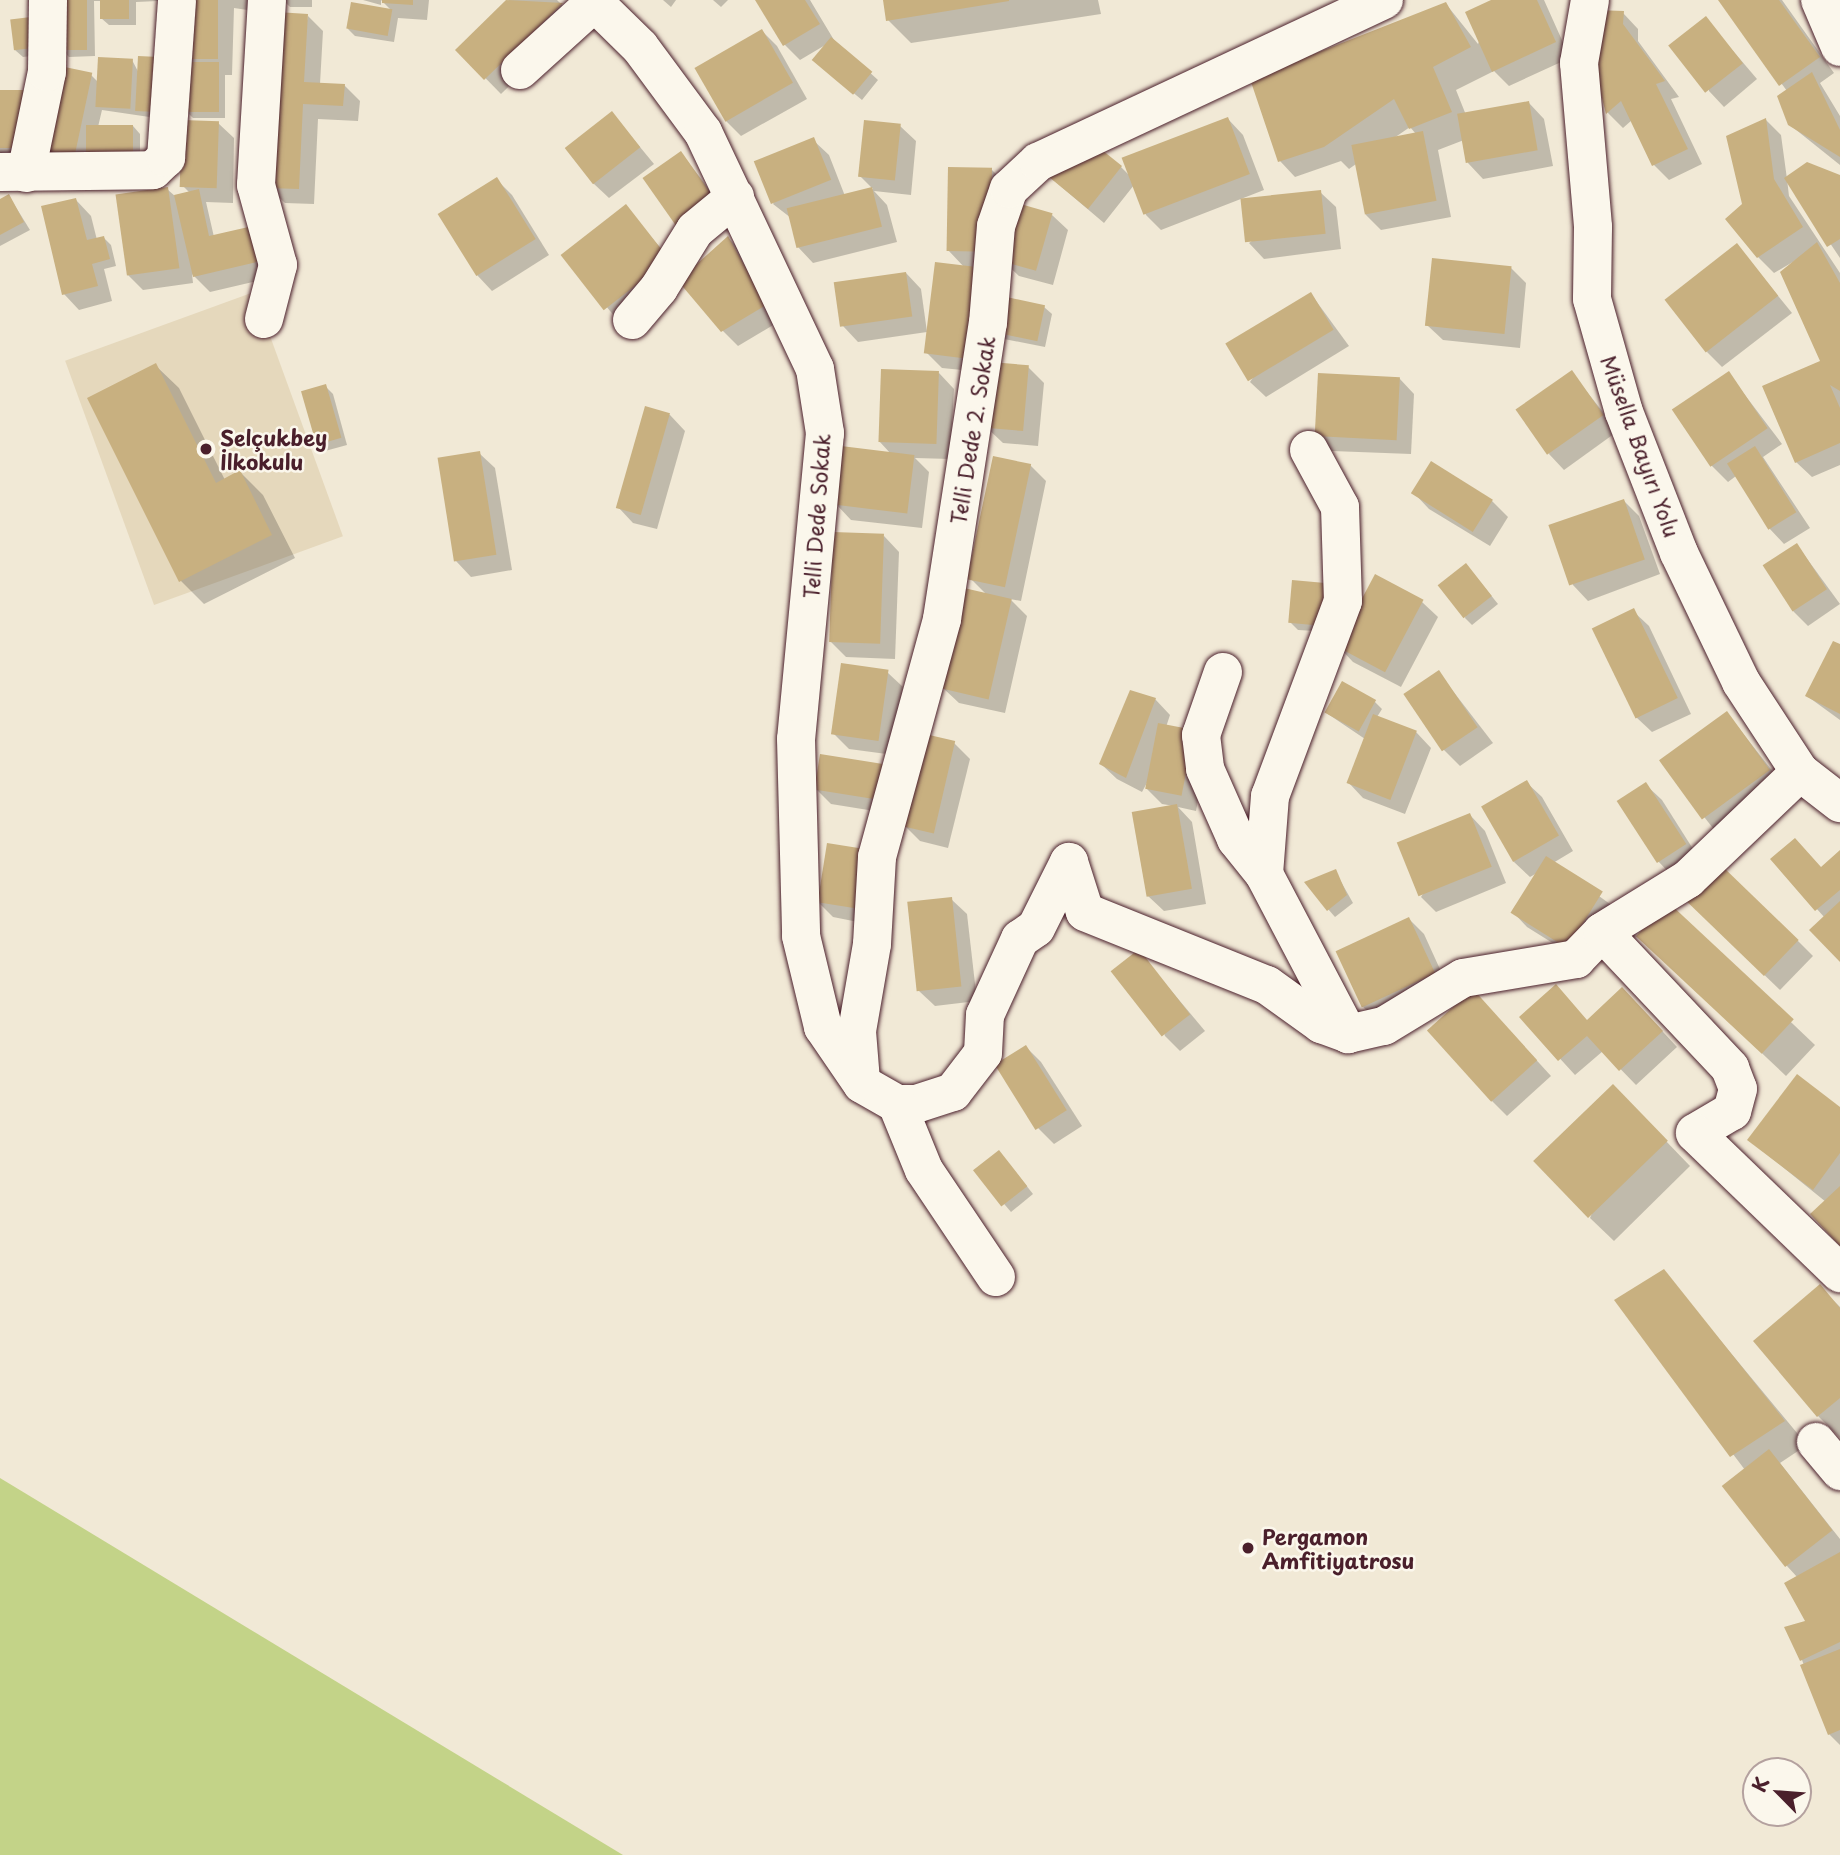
<!DOCTYPE html>
<meta charset="utf-8">
<style>
body{margin:0}
#map{position:relative;width:1840px;height:1855px;overflow:hidden;background:#f1e9d6;font-family:"Playpen Sans",sans-serif}
div>[style]{position:absolute}
.built>*{inset:0;background:#e5d8bc;transform-origin:0 0}
.green>*{inset:0;background:#c3d388}
.shadow>*{inset:0;background:#0003;transform-origin:0 0}
.building>*{inset:0;background:#c8b080;transform-origin:0 0}
.roads{filter:drop-shadow(0 0 2px #4a1f2b) drop-shadow(0 0 2px #4a1f2b)}
.minor>*{height:38px;margin:-19px;padding:0 19px;transform-origin:19px;border-radius:19px;background:#fbf7ec}
.dots>*{width:19px;height:19px;translate:-50% -50%;box-sizing:border-box;border:4px solid #fbf7ec;border-radius:50%}
span{translate:-50% -50%;white-space:nowrap;text-align:center;line-height:1.15;-webkit-text-stroke:5px #fbf7ec;paint-order:stroke}
.street-label{font-size:21px;color:#4a1f2b}
.poi-label{font-size:21px;color:#4a1f2b;font-weight:700}
.left{translate:0 -50%;text-align:left}
.north{position:absolute;left:1742px;top:1757px;width:70px;height:70px;box-sizing:border-box;background:#fbf7ec;border:2px solid #b4a19f;border-radius:50%;rotate:295deg;font-size:19px;font-weight:700;line-height:28px;text-align:center;color:#4a1f2b}
.north::after{content:'';display:block;margin:auto;width:24px;height:32px;background:#4a1f2b;clip-path:polygon(50% 0,100% 100%,50% 72%,0 100%)}
</style>
<div id="map">
<div class="built">
<div style="left:254px;top:292px;width:260px;height:201px;rotate:70deg"></div>
</div>
<div class="green">
<div style="clip-path:polygon(0 1478px,623px 1855px,0 1855px)"></div>
</div>
<div class="shadow">
<div style="clip-path:polygon(61px 0,180px 0,136px 2px,136px 25px,109px 25px,101px 18px,101px 1px,94px 1px,95px 56px,69px 57px,62px 50px)"></div>
<div style="clip-path:polygon(189px 0,256px 0,254px 11px,234px 8px,232px 75px,225px 75px,225px 118px,193px 118px,186px 111px)"></div>
<div style="clip-path:polygon(283px 0,312px 0,312px 7px,290px 7px)"></div>
<div style="clip-path:polygon(363px 0,429px 0,427px 20px,398px 18px,394px 42px,355px 36px,348px 29px,352px 4px,392px 11px,381px 0,381px 5px)"></div>
<div style="clip-path:polygon(509px 0,557px 0,577px 20px,501px 94px,458px 50px)"></div>
<div style="clip-path:polygon(663px 0,676px 0,671px 7px)"></div>
<div style="clip-path:polygon(713px 0,728px 0,721px 7px)"></div>
<div style="clip-path:polygon(757px 0,810px 0,834px 40px,878px 80px,862px 100px,822px 67px,827px 44px,800px 60px,785px 45px)"></div>
<div style="clip-path:polygon(885px 0,1098px 0,1101px 14px,911px 43px,888px 20px)"></div>
<div style="clip-path:polygon(evenodd,1496px 0,1544px 0,1570px 58px,1509px 86px,1494px 71px,1456px 90px,1466px 115px,1529px 103px,1544px 119px,1553px 166px,1483px 179px,1468px 163px,1464px 140px,1438px 150px,1451px 217px,1381px 230px,1366px 215px,1356px 164px,1349px 169px,1341px 161px,1295px 177px,1280px 161px,1252px 81px,1446px 4px,1478px 44px,1496px 0,1410px 127px,1416px 134px,1394px 138px,1410px 127px)"></div>
<div style="clip-path:polygon(1720px 0,1782px 0,1834px 73px,1820px 83px,1840px 116px,1840px 165px,1790px 125px,1787px 91px)"></div>
<div style="clip-path:polygon(1623px 13px,1638px 29px,1638px 41px,1679px 97px,1671px 99px,1702px 164px,1669px 180px,1653px 164px,1632px 120px,1623px 128px,1608px 113px,1590px 43px)"></div>
<div style="clip-path:polygon(308px 16px,323px 31px,320px 84px,344px 85px,360px 101px,358px 121px,318px 119px,314px 204px,285px 203px,269px 188px)"></div>
<div style="clip-path:polygon(1705px 18px,1757px 79px,1724px 107px,1709px 91px)"></div>
<div style="clip-path:polygon(12px 21px,50px 54px,23px 57px,15px 50px)"></div>
<div style="clip-path:polygon(762px 31px,777px 46px,807px 99px,741px 136px,726px 121px)"></div>
<div style="clip-path:polygon(132px 60px,163px 119px,102px 110px,98px 127px,133px 126px,140px 134px,140px 165px,58px 170px,91px 75px,99px 83px)"></div>
<div style="clip-path:polygon(0 92px,39px 163px,0 158px)"></div>
<div style="clip-path:polygon(612px 113px,654px 164px,609px 198px,593px 183px)"></div>
<div style="clip-path:polygon(1228px 119px,1243px 135px,1264px 190px,1161px 230px,1146px 215px,1134px 185px,1104px 223px,1051px 178px,1121px 167px,1132px 178px)"></div>
<div style="clip-path:polygon(1766px 120px,1781px 135px,1787px 179px,1840px 177px,1840px 258px,1787px 179px,1789px 196px,1840px 273px,1840px 465px,1812px 477px,1796px 462px,1822px 362px,1803px 256px,1774px 273px,1758px 257px,1744px 205px)"></div>
<div style="clip-path:polygon(218px 123px,234px 138px,233px 203px,206px 202px,214px 237px,256px 227px,279px 276px,210px 292px,192px 274px,193px 283px,143px 290px,128px 275px,167px 189px,176px 197px,190px 193px,183px 186px)"></div>
<div style="clip-path:polygon(900px 126px,916px 141px,911px 195px,874px 191px,887px 205px,897px 242px,813px 263px,798px 247px,791px 218px,773px 204px,813px 140px,829px 155px,845px 196px,873px 189px,860px 176px)"></div>
<div style="clip-path:polygon(681px 153px,730px 216px,692px 241px)"></div>
<div style="clip-path:polygon(991px 169px,1007px 185px,1007px 247px,1052px 215px,1068px 230px,1053px 285px,1019px 276px,1005px 263px,1005px 267px,973px 266px,991px 284px,982px 372px,942px 368px,927px 353px,965px 268px,948px 250px)"></div>
<div style="clip-path:polygon(496px 179px,512px 195px,549px 255px,492px 291px,477px 275px,439px 215px)"></div>
<div style="clip-path:polygon(1320px 192px,1336px 207px,1341px 249px,1264px 259px,1249px 243px)"></div>
<div style="clip-path:polygon(9px 196px,30px 230px,0 246px,0 201px)"></div>
<div style="clip-path:polygon(76px 200px,91px 216px,97px 240px,104px 238px,111px 245px,116px 266px,104px 269px,112px 301px,79px 310px,64px 294px)"></div>
<div style="left:626px;top:207px;width:89px;height:79px;rotate:50deg"></div>
<div style="clip-path:polygon(728px 238px,744px 253px,780px 321px,738px 346px,723px 331px)"></div>
<div style="clip-path:polygon(1737px 245px,1792px 313px,1722px 367px,1707px 352px)"></div>
<div style="clip-path:polygon(1511px 268px,1526px 283px,1520px 348px,1443px 340px,1427px 325px)"></div>
<div style="clip-path:polygon(906px 273px,921px 289px,927px 332px,858px 342px,843px 326px)"></div>
<div style="clip-path:polygon(1311px 294px,1349px 346px,1266px 397px,1250px 382px)"></div>
<div style="clip-path:polygon(1044px 307px,1052px 314px,1045px 347px,1004px 339px,997px 332px)"></div>
<div style="clip-path:polygon(155px 365px,179px 388px,225px 480px,240px 472px,263px 495px,295px 558px,204px 604px,181px 581px)"></div>
<div style="clip-path:polygon(1028px 367px,1044px 383px,1038px 446px,1003px 443px,987px 428px)"></div>
<div style="clip-path:polygon(939px 373px,954px 389px,950px 459px,915px 458px,929px 472px,922px 528px,851px 520px,836px 504px,891px 454px,879px 441px)"></div>
<div style="clip-path:polygon(1572px 373px,1618px 431px,1564px 470px,1549px 454px)"></div>
<div style="clip-path:polygon(1729px 374px,1782px 444px,1763px 457px,1810px 528px,1784px 544px,1769px 528px,1736px 476px,1728px 482px,1712px 466px,1675px 411px)"></div>
<div style="clip-path:polygon(1399px 378px,1414px 394px,1411px 454px,1332px 451px,1316px 435px)"></div>
<div style="clip-path:polygon(325px 386px,333px 394px,347px 445px,325px 451px,317px 444px)"></div>
<div style="clip-path:polygon(646px 408px,670px 415px,685px 431px,657px 529px,633px 523px,618px 507px)"></div>
<div style="clip-path:polygon(479px 453px,495px 468px,512px 570px,471px 577px,456px 561px)"></div>
<div style="clip-path:polygon(1432px 463px,1492px 501px,1508px 517px,1490px 546px,1429px 509px,1414px 493px)"></div>
<div style="clip-path:polygon(1030px 465px,1046px 481px,1021px 601px,1010px 599px,1027px 616px,1005px 713px,959px 703px,943px 688px,986px 594px,970px 578px)"></div>
<div style="clip-path:polygon(1624px 501px,1639px 516px,1660px 574px,1588px 601px,1573px 585px,1552px 527px)"></div>
<div style="clip-path:polygon(884px 536px,899px 552px,895px 659px,846px 657px,831px 642px)"></div>
<div style="clip-path:polygon(1797px 545px,1840px 604px,1808px 626px,1793px 611px)"></div>
<div style="clip-path:polygon(1473px 573px,1498px 604px,1472px 625px,1465px 618px)"></div>
<div style="clip-path:polygon(1375px 577px,1422px 602px,1438px 617px,1401px 687px,1353px 662px,1338px 646px)"></div>
<div style="clip-path:polygon(1294px 582px,1332px 632px,1298px 630px,1291px 623px)"></div>
<div style="clip-path:polygon(1633px 611px,1649px 626px,1691px 714px,1652px 732px,1636px 717px)"></div>
<div style="clip-path:polygon(1840px 646px,1840px 720px,1807px 696px)"></div>
<div style="clip-path:polygon(887px 672px,903px 687px,894px 755px,849px 749px,833px 733px)"></div>
<div style="clip-path:polygon(1439px 673px,1493px 743px,1460px 766px,1444px 750px)"></div>
<div style="clip-path:polygon(1155px 699px,1170px 715px,1166px 727px,1208px 747px,1196px 811px,1178px 807px,1192px 822px,1206px 904px,1164px 911px,1148px 896px,1174px 806px,1162px 804px,1147px 789px,1149px 779px,1142px 792px,1117px 779px,1101px 764px)"></div>
<div style="clip-path:polygon(1375px 702px,1382px 709px,1377px 717px,1416px 732px,1431px 748px,1405px 814px,1363px 798px,1348px 782px,1365px 739px,1325px 712px)"></div>
<div style="left:1727px;top:713px;width:93px;height:82px;rotate:52deg"></div>
<div style="clip-path:polygon(954px 743px,970px 759px,948px 848px,920px 841px,904px 825px)"></div>
<div style="clip-path:polygon(821px 756px,893px 814px,831px 804px,816px 789px)"></div>
<div style="clip-path:polygon(1526px 782px,1542px 797px,1573px 851px,1553px 863px,1617px 909px,1583px 962px,1527px 927px,1512px 911px,1537px 873px,1530px 877px,1514px 862px)"></div>
<div style="clip-path:polygon(1646px 785px,1662px 800px,1700px 860px,1673px 877px,1658px 861px,1620px 802px)"></div>
<div style="clip-path:polygon(1470px 815px,1485px 831px,1506px 883px,1436px 912px,1421px 897px)"></div>
<div style="clip-path:polygon(828px 845px,873px 925px,833px 917px,818px 902px)"></div>
<div style="clip-path:polygon(1840px 853px,1840px 960px,1825px 918px,1772px 859px,1822px 868px)"></div>
<div style="clip-path:polygon(1335px 871px,1353px 903px,1335px 917px,1328px 909px)"></div>
<div style="clip-path:polygon(951px 899px,967px 914px,977px 1001px,935px 1006px,919px 991px)"></div>
<div style="clip-path:polygon(1668px 905px,1815px 1045px,1786px 1076px,1662px 959px)"></div>
<div style="clip-path:polygon(1704px 917px,1798px 941px,1813px 956px,1780px 990px)"></div>
<div style="clip-path:polygon(1409px 919px,1424px 934px,1449px 989px,1379px 1022px,1363px 1007px)"></div>
<div style="clip-path:polygon(1138px 951px,1205px 1031px,1180px 1051px,1165px 1036px)"></div>
<div style="clip-path:polygon(1638px 1005px,1677px 1047px,1636px 1085px,1603px 1051px,1575px 1075px,1522px 1017px,1588px 1022px)"></div>
<div style="clip-path:polygon(1488px 1007px,1551px 1076px,1507px 1116px,1492px 1101px)"></div>
<div style="clip-path:polygon(1026px 1047px,1041px 1062px,1082px 1126px,1054px 1144px,1038px 1128px,998px 1065px)"></div>
<div style="clip-path:polygon(1840px 1109px,1840px 1243px,1826px 1202px,1749px 1140px)"></div>
<div style="clip-path:polygon(1636px 1110px,1690px 1166px,1614px 1241px,1590px 1218px)"></div>
<div style="clip-path:polygon(1006px 1160px,1033px 1194px,1011px 1212px,976px 1171px)"></div>
<div style="clip-path:polygon(1663px 1271px,1807px 1445px,1780px 1463px,1840px 1539px,1840px 1745px,1829px 1734px,1802px 1660px,1808px 1622px,1798px 1578px,1787px 1566px,1745px 1470px,1617px 1300px)"></div>
<div style="clip-path:polygon(1820px 1287px,1840px 1307px,1840px 1438px,1818px 1416px)"></div>
</div>
<div class="building">
<div style="left:59px;top:0;width:28px;height:50px"></div>
<div style="left:100px;top:0;width:29px;height:19px"></div>
<div style="left:187px;top:0;width:31px;height:59px"></div>
<div style="clip-path:polygon(382px 0,413px 0,413px 5px,382px 3px)"></div>
<div style="clip-path:polygon(506px 0,563px 3px,484px 80px,455px 50px)"></div>
<div style="clip-path:polygon(755px 0,805px 0,820px 24px,783px 46px)"></div>
<div style="clip-path:polygon(883px 0,1009px 0,1009px 1px,886px 21px)"></div>
<div style="clip-path:polygon(1491px 0,1537px 0,1556px 42px,1492px 72px,1465px 12px)"></div>
<div style="clip-path:polygon(1718px 0,1779px 0,1820px 57px,1779px 86px)"></div>
<div style="left:351px;top:2px;width:42px;height:27px;rotate:10deg"></div>
<div style="clip-path:polygon(1446px 2px,1471px 47px,1433px 67px,1452px 112px,1409px 129px,1394px 99px,1324px 147px,1278px 162px,1250px 79px)"></div>
<div style="clip-path:polygon(1595px 10px,1624px 11px,1623px 24px,1665px 81px,1656px 84px,1688px 149px,1652px 166px,1621px 101px,1606px 114px,1588px 43px)"></div>
<div style="clip-path:polygon(277px 12px,308px 14px,304px 82px,345px 84px,343px 106px,303px 104px,299px 189px,267px 188px)"></div>
<div style="left:39px;top:16px;width:31px;height:29px;rotate:83deg"></div>
<div style="left:1706px;top:16px;width:60px;height:48px;rotate:52deg"></div>
<div style="left:762px;top:29px;width:62px;height:78px;rotate:60deg"></div>
<div style="left:831px;top:37px;width:54px;height:30px;rotate:40deg"></div>
<div style="left:138px;top:56px;width:21px;height:55px;rotate:3deg"></div>
<div style="left:98px;top:57px;width:35px;height:50px;rotate:3deg"></div>
<div style="left:184px;top:62px;width:35px;height:50px"></div>
<div style="left:60px;top:66px;width:33px;height:91px;rotate:12deg"></div>
<div style="clip-path:polygon(1812px 72px,1840px 130px,1840px 157px,1788px 125px,1777px 96px)"></div>
<div style="left:0;top:90px;width:24px;height:58px"></div>
<div style="left:1529px;top:101px;width:50px;height:73px;rotate:80deg"></div>
<div style="left:612px;top:111px;width:46px;height:60px;rotate:52deg"></div>
<div style="left:1228px;top:117px;width:61px;height:114px;rotate:69deg"></div>
<div style="clip-path:polygon(1766px 118px,1774px 179px,1803px 227px,1757px 258px,1725px 219px,1742px 204px,1726px 136px)"></div>
<div style="left:182px;top:120px;width:37px;height:67px;rotate:2deg"></div>
<div style="left:864px;top:120px;width:37px;height:57px;rotate:6deg"></div>
<div style="left:86px;top:125px;width:47px;height:34px"></div>
<div style="left:1423px;top:131px;width:71px;height:73px;rotate:79deg"></div>
<div style="left:814px;top:137px;width:46px;height:65px;rotate:68deg"></div>
<div style="clip-path:polygon(1097px 146px,1122px 166px,1088px 209px,1049px 177px)"></div>
<div style="left:681px;top:151px;width:60px;height:47px;rotate:55deg"></div>
<div style="clip-path:polygon(1807px 162px,1840px 175px,1840px 239px,1827px 247px,1784px 178px)"></div>
<div style="left:948px;top:167px;width:44px;height:84px;rotate:1deg"></div>
<div style="left:497px;top:177px;width:73px;height:70px;rotate:58deg"></div>
<div style="left:168px;top:187px;width:82px;height:53px;rotate:82deg"></div>
<div style="left:872px;top:187px;width:41px;height:88px;rotate:76deg"></div>
<div style="clip-path:polygon(199px 189px,209px 236px,257px 225px,265px 260px,193px 277px,174px 195px)"></div>
<div style="left:1321px;top:190px;width:44px;height:81px;rotate:84deg"></div>
<div style="clip-path:polygon(9px 194px,24px 222px,0 235px,0 199px)"></div>
<div style="clip-path:polygon(76px 198px,87px 240px,104px 236px,110px 259px,92px 264px,98px 286px,62px 295px,41px 206px)"></div>
<div style="left:1017px;top:203px;width:37px;height:60px;rotate:16deg"></div>
<div style="left:626px;top:204px;width:70px;height:83px;rotate:52deg"></div>
<div style="clip-path:polygon(728px 236px,766px 305px,721px 332px,678px 281px)"></div>
<div style="clip-path:polygon(1817px 242px,1840px 283px,1840px 391px,1830px 385px,1840px 408px,1840px 443px,1795px 463px,1762px 386px,1820px 361px,1780px 272px)"></div>
<div style="left:1737px;top:243px;width:67px;height:92px;rotate:52deg"></div>
<div style="left:1432px;top:258px;width:80px;height:68px;rotate:6deg"></div>
<div style="left:935px;top:262px;width:42px;height:92px;rotate:7deg"></div>
<div style="left:906px;top:272px;width:45px;height:73px;rotate:82deg"></div>
<div style="left:1311px;top:292px;width:44px;height:100px;rotate:59deg"></div>
<div style="left:1002px;top:296px;width:44px;height:37px;rotate:12deg"></div>
<div style="left:991px;top:362px;width:38px;height:66px;rotate:5deg"></div>
<div style="clip-path:polygon(156px 363px,216px 483px,240px 470px,272px 535px,179px 582px,87px 398px)"></div>
<div style="left:881px;top:369px;width:58px;height:73px;rotate:2deg"></div>
<div style="left:1572px;top:370px;width:55px;height:69px;rotate:55deg"></div>
<div style="left:1729px;top:371px;width:69px;height:69px;rotate:56deg"></div>
<div style="left:1318px;top:373px;width:82px;height:63px;rotate:3deg"></div>
<div style="left:326px;top:384px;width:56px;height:26px;rotate:74deg"></div>
<div style="left:645px;top:406px;width:26px;height:106px;rotate:16deg"></div>
<div style="left:841px;top:446px;width:74px;height:59px;rotate:7deg"></div>
<div style="left:1755px;top:446px;width:78px;height:33px;rotate:58deg"></div>
<div style="left:480px;top:451px;width:105px;height:43px;rotate:81deg"></div>
<div style="left:993px;top:456px;width:39px;height:126px;rotate:12deg"></div>
<div style="left:1431px;top:461px;width:73px;height:38px;rotate:32deg"></div>
<div style="left:1624px;top:499px;width:64px;height:80px;rotate:71deg"></div>
<div style="left:833px;top:532px;width:51px;height:110px;rotate:2deg"></div>
<div style="left:1797px;top:543px;width:55px;height:41px;rotate:57deg"></div>
<div style="left:1466px;top:563px;width:42px;height:36px;rotate:52deg"></div>
<div style="left:1375px;top:574px;width:55px;height:82px;rotate:28deg"></div>
<div style="left:1292px;top:580px;width:36px;height:43px;rotate:5deg"></div>
<div style="left:964px;top:588px;width:49px;height:103px;rotate:13deg"></div>
<div style="left:1634px;top:608px;width:100px;height:47px;rotate:64deg"></div>
<div style="clip-path:polygon(1833px 641px,1840px 644px,1840px 714px,1805px 696px)"></div>
<div style="left:841px;top:663px;width:48px;height:72px;rotate:8deg"></div>
<div style="left:1439px;top:670px;width:69px;height:43px;rotate:56deg"></div>
<div style="left:1342px;top:681px;width:39px;height:36px;rotate:29deg"></div>
<div style="clip-path:polygon(1130px 690px,1156px 698px,1126px 778px,1099px 764px)"></div>
<div style="left:1727px;top:711px;width:73px;height:84px;rotate:54deg"></div>
<div style="left:1373px;top:714px;width:47px;height:74px;rotate:21deg"></div>
<div style="left:1158px;top:723px;width:37px;height:67px;rotate:11deg"></div>
<div style="left:925px;top:734px;width:31px;height:95px;rotate:13deg"></div>
<div style="left:820px;top:754px;width:65px;height:36px;rotate:9deg"></div>
<div style="left:1527px;top:780px;width:64px;height:53px;rotate:60deg"></div>
<div style="left:1646px;top:782px;width:74px;height:35px;rotate:57deg"></div>
<div style="left:1177px;top:804px;width:86px;height:46px;rotate:80deg"></div>
<div style="left:1470px;top:813px;width:58px;height:79px;rotate:68deg"></div>
<div style="clip-path:polygon(1795px 838px,1821px 867px,1840px 850px,1840px 890px,1815px 911px,1770px 859px)"></div>
<div style="left:827px;top:843px;width:43px;height:60px;rotate:9deg"></div>
<div style="left:1546px;top:856px;width:67px;height:67px;rotate:32deg"></div>
<div style="left:1721px;top:865px;width:108px;height:50px;rotate:44deg"></div>
<div style="clip-path:polygon(1336px 869px,1347px 895px,1327px 911px,1304px 882px)"></div>
<div style="left:952px;top:897px;width:90px;height:45px;rotate:84deg"></div>
<div style="clip-path:polygon(1840px 901px,1840px 962px,1809px 930px)"></div>
<div style="left:1668px;top:902px;width:172px;height:47px;rotate:43deg"></div>
<div style="left:1409px;top:917px;width:62px;height:81px;rotate:65deg"></div>
<div style="left:1139px;top:949px;width:83px;height:36px;rotate:52deg"></div>
<div style="clip-path:polygon(1556px 984px,1587px 1020px,1622px 987px,1663px 1031px,1619px 1071px,1587px 1036px,1558px 1061px,1519px 1017px)"></div>
<div style="left:1473px;top:989px;width:96px;height:62px;rotate:48deg"></div>
<div style="left:1026px;top:1045px;width:77px;height:37px;rotate:58deg"></div>
<div style="clip-path:polygon(1797px 1074px,1840px 1107px,1840px 1153px,1813px 1190px,1747px 1140px)"></div>
<div style="left:1613px;top:1084px;width:79px;height:111px;rotate:46deg"></div>
<div style="left:999px;top:1150px;width:46px;height:33px;rotate:52deg"></div>
<div style="clip-path:polygon(1840px 1186px,1840px 1246px,1810px 1214px)"></div>
<div style="clip-path:polygon(1664px 1269px,1785px 1421px,1730px 1457px,1614px 1300px)"></div>
<div style="clip-path:polygon(1820px 1284px,1840px 1308px,1840px 1398px,1817px 1417px,1753px 1341px)"></div>
<div style="left:1769px;top:1449px;width:103px;height:60px;rotate:52deg"></div>
<div style="clip-path:polygon(1840px 1552px,1840px 1642px,1800px 1661px,1784px 1627px,1805px 1621px,1784px 1583px)"></div>
<div style="clip-path:polygon(1840px 1649px,1840px 1730px,1828px 1735px,1800px 1665px)"></div>
</div>
<div class="roads">
<div class="minor">
<div style="left:592px;top:0;width:67px;rotate:44.4deg"></div>
<div style="left:640px;top:47px;width:106px;rotate:53.5deg"></div>
<div style="left:703px;top:132px;width:262px;rotate:64.7deg"></div>
<div style="left:815px;top:369px;width:65px;rotate:81.1deg"></div>
<div style="left:825px;top:433px;width:307px;rotate:95.4deg"></div>
<div style="left:796px;top:739px;width:197px;rotate:88.5deg"></div>
<div style="left:801px;top:936px;width:94px;rotate:76.4deg"></div>
<div style="left:823px;top:1027px;width:69px;rotate:55.6deg"></div>
<div style="left:862px;top:1084px;width:40px;rotate:29.7deg"></div>
<div style="left:897px;top:1104px;width:19px"></div>
<div style="left:916px;top:1104px;width:39px;rotate:-18deg"></div>
<div style="left:953px;top:1092px;width:49px;rotate:-52.4deg"></div>
<div style="left:983px;top:1053px;width:38px;rotate:-87deg"></div>
<div style="left:985px;top:1015px;width:84px;rotate:-65.3deg"></div>
<div style="left:1020px;top:939px;width:19px;rotate:-35deg"></div>
<div style="left:1036px;top:928px;width:74px;rotate:-63.4deg"></div>
<div style="left:1069px;top:862px;width:52px;rotate:72.3deg"></div>
<div style="left:1085px;top:912px;width:196px;rotate:21.9deg"></div>
<div style="left:1267px;top:985px;width:67px;rotate:35.8deg"></div>
<div style="left:1321px;top:1024px;width:29px;rotate:20deg"></div>
<div style="left:1590px;top:0;width:64px;rotate:99.9deg"></div>
<div style="left:1579px;top:63px;width:165px;rotate:85.1deg"></div>
<div style="left:1593px;top:227px;width:72px;rotate:90.8deg"></div>
<div style="left:1592px;top:299px;width:117px;rotate:74.2deg"></div>
<div style="left:1624px;top:412px;width:151px;rotate:68.7deg"></div>
<div style="left:1679px;top:553px;width:143px;rotate:64.3deg"></div>
<div style="left:1741px;top:682px;width:108px;rotate:56.8deg"></div>
<div style="left:1800px;top:772px;width:51px;rotate:37.8deg"></div>
<div style="left:1820px;top:0;width:51px;rotate:66.9deg"></div>
<div style="left:520px;top:70px;width:101px;rotate:-42.2deg"></div>
<div style="left:0;top:172px;width:153px;rotate:-0.7deg"></div>
<div style="left:153px;top:170px;width:18px;rotate:-43deg"></div>
<div style="left:166px;top:158px;width:158px;rotate:-86deg"></div>
<div style="left:26px;top:173px;width:103px;rotate:-78.3deg"></div>
<div style="left:47px;top:72px;width:72px;rotate:-89.2deg"></div>
<div style="left:264px;top:319px;width:56px;rotate:-75.5deg"></div>
<div style="left:278px;top:265px;width:83px;rotate:-105.4deg"></div>
<div style="left:256px;top:185px;width:185px;rotate:-86.6deg"></div>
<div style="left:632px;top:320px;width:42px;rotate:-49.8deg"></div>
<div style="left:659px;top:288px;width:68px;rotate:-58.2deg"></div>
<div style="left:695px;top:230px;width:52px;rotate:-39.5deg"></div>
<div style="left:1309px;top:450px;width:65px;rotate:61.5deg"></div>
<div style="left:1340px;top:507px;width:94px;rotate:88.2deg"></div>
<div style="left:1343px;top:601px;width:208px;rotate:110.5deg"></div>
<div style="left:1270px;top:796px;width:78px;rotate:94.4deg"></div>
<div style="left:1264px;top:874px;width:181px;rotate:62.3deg"></div>
<div style="left:1348px;top:1034px;width:37px;rotate:-13deg"></div>
<div style="left:1384px;top:1026px;width:92px;rotate:-31.3deg"></div>
<div style="left:1463px;top:978px;width:115px;rotate:-9.5deg"></div>
<div style="left:1576px;top:959px;width:37px;rotate:-46deg"></div>
<div style="left:1223px;top:672px;width:67px;rotate:109.2deg"></div>
<div style="left:1201px;top:735px;width:34px;rotate:83deg"></div>
<div style="left:1205px;top:769px;width:77px;rotate:66.1deg"></div>
<div style="left:1236px;top:839px;width:45px;rotate:51.3deg"></div>
<div style="left:1800px;top:772px;width:155px;rotate:136.3deg"></div>
<div style="left:1688px;top:879px;width:101px;rotate:148.4deg"></div>
<div style="left:1602px;top:932px;width:187px;rotate:46.7deg"></div>
<div style="left:1730px;top:1068px;width:22px;rotate:69deg"></div>
<div style="left:1738px;top:1089px;width:23px;rotate:105deg"></div>
<div style="left:1732px;top:1111px;width:43px;rotate:149.3deg"></div>
<div style="left:1695px;top:1133px;width:202px;rotate:44deg"></div>
<div style="left:861px;top:1081px;width:50px;rotate:-94.6deg"></div>
<div style="left:857px;top:1031px;width:88px;rotate:-80.2deg"></div>
<div style="left:872px;top:944px;width:87px;rotate:-86.7deg"></div>
<div style="left:877px;top:857px;width:247px;rotate:-74.7deg"></div>
<div style="left:942px;top:619px;width:300px;rotate:-81.2deg"></div>
<div style="left:988px;top:323px;width:97px;rotate:-85.3deg"></div>
<div style="left:996px;top:226px;width:39px;rotate:-71deg"></div>
<div style="left:1009px;top:189px;width:40px;rotate:-43deg"></div>
<div style="left:1038px;top:162px;width:382px;rotate:-25.1deg"></div>
<div style="left:897px;top:1104px;width:71px;rotate:67.8deg"></div>
<div style="left:924px;top:1170px;width:129px;rotate:56.1deg"></div>
<div style="left:1816px;top:1442px;width:38px;rotate:50deg"></div>
</div>
</div>
<div class="dots">
<div style="left:206px;top:449px;background:#4a1f2b"></div>
<div style="left:1248px;top:1548px;background:#4a1f2b"></div>
</div>
<div class="street-label">
<span style="left:972px;top:430px;rotate:-81deg">Telli Dede 2. Sokak</span>
<span style="left:1641px;top:446px;rotate:70deg">Müsella Bayırı Yolu</span>
<span style="left:816px;top:516px;rotate:-86deg">Telli Dede Sokak</span>
</div>
<div class="poi-label">
<span class="left" style="left:220px;top:449px">Selçukbey<br>İlkokulu</span>
<span class="left" style="left:1262px;top:1548px">Pergamon<br>Amfitiyatrosu</span>
</div>
<div class="north">K</div>
</div>
